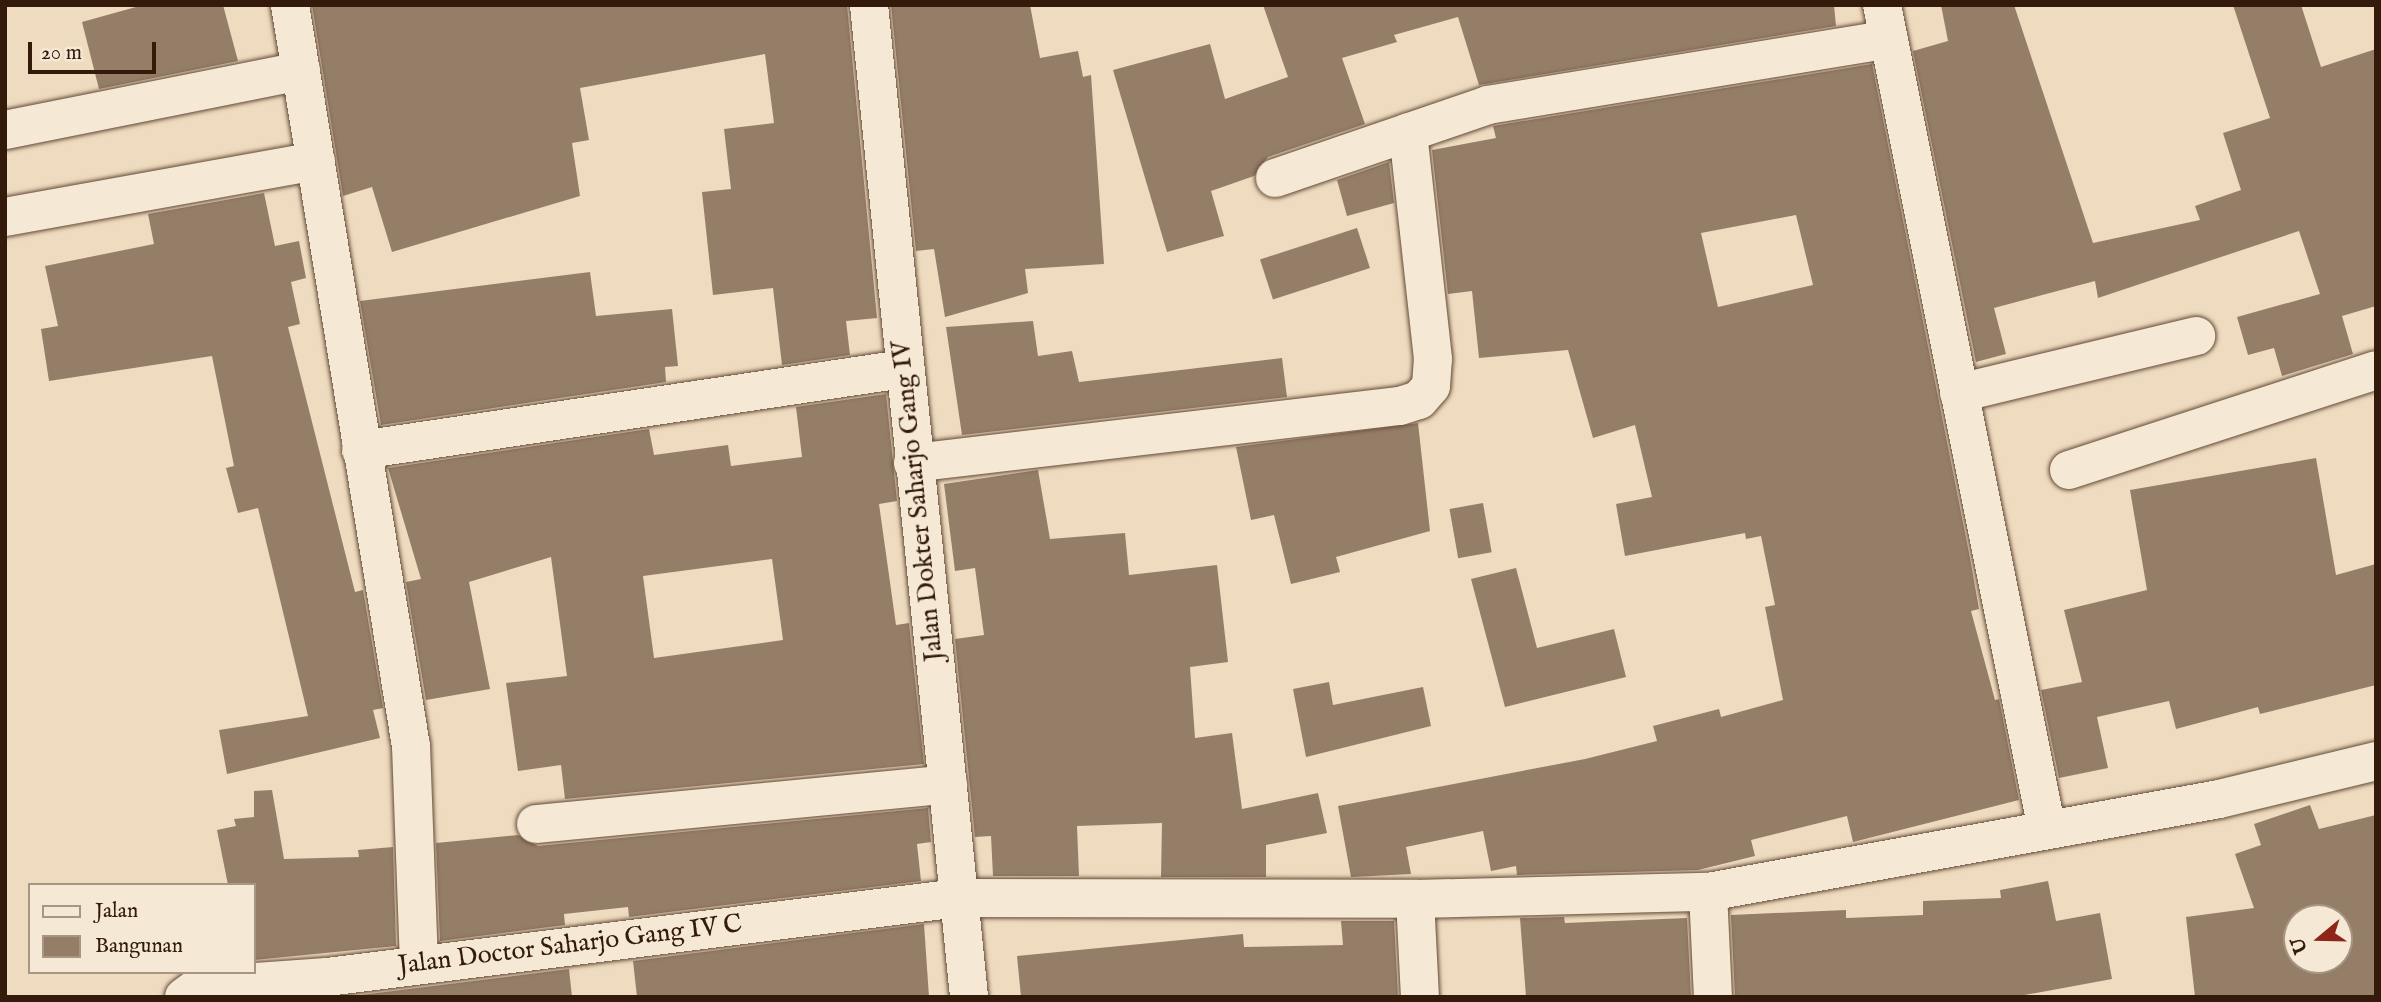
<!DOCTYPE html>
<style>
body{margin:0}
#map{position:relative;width:2381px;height:1002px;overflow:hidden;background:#efdbbf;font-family:"IM FELL English",serif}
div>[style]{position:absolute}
.building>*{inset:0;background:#957e68;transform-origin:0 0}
.roads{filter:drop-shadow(0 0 2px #624a37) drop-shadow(0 0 2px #624a37)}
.minor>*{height:38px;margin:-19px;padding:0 19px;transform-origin:19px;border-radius:19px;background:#f5e8d5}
span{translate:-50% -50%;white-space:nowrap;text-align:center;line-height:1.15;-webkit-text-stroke:5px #f5e8d5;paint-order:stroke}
.street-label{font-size:26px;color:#331a0a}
.frame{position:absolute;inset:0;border:7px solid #331a0a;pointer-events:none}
.legend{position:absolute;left:28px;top:883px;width:228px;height:91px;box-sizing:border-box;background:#f5e8d5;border:2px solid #a79684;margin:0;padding:9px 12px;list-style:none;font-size:21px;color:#331a0a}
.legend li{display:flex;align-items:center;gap:14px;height:35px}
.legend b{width:35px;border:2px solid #a79684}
.north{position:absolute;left:2283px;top:904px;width:70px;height:70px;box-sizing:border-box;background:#f5e8d5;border:2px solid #a79684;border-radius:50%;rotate:251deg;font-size:19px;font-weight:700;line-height:28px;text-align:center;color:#331a0a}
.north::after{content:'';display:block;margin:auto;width:24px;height:32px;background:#8f2418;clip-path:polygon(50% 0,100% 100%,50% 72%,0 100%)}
.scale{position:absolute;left:28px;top:42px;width:128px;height:32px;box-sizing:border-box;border:4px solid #331a0a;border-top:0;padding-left:9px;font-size:21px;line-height:24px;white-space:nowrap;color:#331a0a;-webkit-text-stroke:5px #f5e8d5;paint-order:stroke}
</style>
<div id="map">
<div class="building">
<div style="clip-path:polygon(143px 5px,223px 5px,238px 61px,99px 89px,82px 22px)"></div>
<div style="clip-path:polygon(312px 5px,847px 5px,877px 318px,846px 321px,850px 355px,782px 365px,773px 288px,713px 295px,702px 192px,731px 189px,724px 129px,774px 123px,765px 54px,580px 88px,589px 140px,572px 143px,580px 196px,392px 252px,372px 187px,343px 196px)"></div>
<div style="clip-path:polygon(891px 5px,1030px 5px,1040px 58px,1078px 51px,1083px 77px,1091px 75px,1104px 264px,1025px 269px,1028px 293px,945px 317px,934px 249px,916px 251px)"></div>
<div style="clip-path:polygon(1263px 5px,1834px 5px,1836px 26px,1479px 85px,1458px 17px,1394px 35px,1397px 42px,1342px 58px,1365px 124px,1268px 157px,1254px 176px,1211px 191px,1224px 236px,1167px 252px,1113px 70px,1210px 44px,1225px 99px,1288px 77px)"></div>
<div style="clip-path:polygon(1941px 5px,2014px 5px,2093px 243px,2200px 220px,2195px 206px,2241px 190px,2223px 133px,2270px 118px,2233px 5px,2301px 5px,2321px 67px,2376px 49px,2376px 306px,2342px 316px,2353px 354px,2282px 376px,2274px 348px,2248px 355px,2237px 317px,2320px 294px,2299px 231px,2098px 298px,2095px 281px,1994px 308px,2006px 354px,1976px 362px,1913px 51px,1948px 41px)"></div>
<div style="clip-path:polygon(evenodd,1872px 64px,1970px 558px,1979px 609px,1971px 611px,1995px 700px,1999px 699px,2019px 800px,1853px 842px,1847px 816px,1751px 840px,1755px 856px,1698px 870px,1517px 875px,1516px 866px,1491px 871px,1483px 831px,1406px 847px,1411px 874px,1351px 877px,1338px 806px,1585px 759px,1657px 741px,1653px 726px,1719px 709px,1721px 717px,1783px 700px,1765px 607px,1775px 605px,1761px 536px,1746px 539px,1745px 533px,1625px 556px,1616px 504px,1652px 497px,1635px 425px,1593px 438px,1568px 350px,1479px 358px,1472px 291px,1448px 294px,1432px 150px,1496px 138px,1493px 126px,1872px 64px,1796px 215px,1813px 285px,1718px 307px,1701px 233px,1796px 215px)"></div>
<div style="clip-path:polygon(1389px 162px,1394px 203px,1347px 216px,1337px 180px)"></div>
<div style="clip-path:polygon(264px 193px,275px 246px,299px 241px,306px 278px,291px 282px,300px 324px,288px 327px,355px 592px,363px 590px,383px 708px,373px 710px,380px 738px,227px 774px,219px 730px,308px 716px,258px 508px,238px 513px,226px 468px,234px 466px,212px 356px,49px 381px,41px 329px,58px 326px,45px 266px,154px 244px,148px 214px)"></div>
<div style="left:1357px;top:228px;width:42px;height:102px;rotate:72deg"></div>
<div style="clip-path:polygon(590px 272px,596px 316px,672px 309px,678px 366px,665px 367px,666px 382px,381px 425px,360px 301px)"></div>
<div style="clip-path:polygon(1033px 321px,1038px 356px,1072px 351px,1079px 382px,1282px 358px,1287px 397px,962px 435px,946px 327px)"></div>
<div style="clip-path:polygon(evenodd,886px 394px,897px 501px,879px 504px,896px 625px,909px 623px,924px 764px,565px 799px,561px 765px,518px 771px,506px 683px,567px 676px,551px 557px,469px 582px,490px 689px,426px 700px,406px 582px,421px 579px,388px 468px,649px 429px,654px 455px,728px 445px,731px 466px,802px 457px,796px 407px,886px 394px,772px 559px,783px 640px,654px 658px,643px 576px,772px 559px)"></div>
<div style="clip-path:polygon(1418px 423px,1430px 531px,1336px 557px,1340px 572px,1291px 584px,1274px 515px,1251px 520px,1236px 447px)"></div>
<div style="clip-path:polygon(2316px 458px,2336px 575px,2376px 564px,2376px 685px,2260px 714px,2258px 707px,2176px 729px,2169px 701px,2097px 717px,2108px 768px,2059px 778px,2041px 690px,2082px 682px,2064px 610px,2147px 590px,2130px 490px)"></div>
<div style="clip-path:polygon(1038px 470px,1050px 539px,1125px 533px,1129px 575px,1217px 565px,1228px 662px,1190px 667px,1195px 738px,1232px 733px,1242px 809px,1318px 793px,1327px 833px,1266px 845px,1266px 877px,1161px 877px,1162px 823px,1077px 826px,1079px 876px,993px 876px,991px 836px,975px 837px,955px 639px,984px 635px,975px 568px,955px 571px,944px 484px)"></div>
<div style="left:1483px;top:503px;width:50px;height:34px;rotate:80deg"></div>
<div style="clip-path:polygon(1516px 568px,1537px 648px,1614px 629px,1626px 677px,1505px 707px,1471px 579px)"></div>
<div style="clip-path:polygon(1329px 682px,1333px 705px,1423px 687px,1431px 726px,1306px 757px,1293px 689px)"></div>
<div style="clip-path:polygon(272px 790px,284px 859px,359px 857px,358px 850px,393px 847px,396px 946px,254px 960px,254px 885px,228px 885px,217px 830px,236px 826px,234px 819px,254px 817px,254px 791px)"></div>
<div style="clip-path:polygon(evenodd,2310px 805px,2319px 829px,2376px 815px,2376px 997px,2195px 997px,2186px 917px,2254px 908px,2235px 854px,2261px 845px,2254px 824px,2310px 805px,2297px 918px,2339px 918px,2339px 960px,2297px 960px,2297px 918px)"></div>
<div style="clip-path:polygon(928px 808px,931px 842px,917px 844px,921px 881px,629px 917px,628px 907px,564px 914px,565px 925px,440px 941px,436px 843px,518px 835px,538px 846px)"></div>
<div style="clip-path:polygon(2048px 881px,2056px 921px,2100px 913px,2112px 979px,2014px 997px,1735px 997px,1731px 915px,1846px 910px,1846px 918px,1923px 915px,1923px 901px,2001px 898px,2000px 890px)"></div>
<div style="clip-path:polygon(1564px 917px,1565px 923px,1687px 918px,1691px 997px,1526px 997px,1520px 918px)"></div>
<div style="clip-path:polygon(1341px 921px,1394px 921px,1398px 997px,1021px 997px,1017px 956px,1243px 934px,1244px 947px,1343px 945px)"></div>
<div style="clip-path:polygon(924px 924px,929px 997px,637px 997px,633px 961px)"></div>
<div style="clip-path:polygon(569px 969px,572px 997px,345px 997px)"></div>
</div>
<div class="roads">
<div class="minor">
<div style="left:290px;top:5px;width:751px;rotate:80.73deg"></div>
<div style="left:411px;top:746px;width:217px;rotate:87.9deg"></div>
<div style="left:869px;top:5px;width:997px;rotate:84.24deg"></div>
<div style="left:1882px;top:5px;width:841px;rotate:78.69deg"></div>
<div style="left:5px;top:130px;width:302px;rotate:-11.3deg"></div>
<div style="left:1275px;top:178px;width:225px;rotate:-18.9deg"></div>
<div style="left:1488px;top:105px;width:406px;rotate:-9.3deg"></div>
<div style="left:5px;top:217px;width:316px;rotate:-10.2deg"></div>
<div style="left:1959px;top:393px;width:244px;rotate:-13.5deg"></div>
<div style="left:361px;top:450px;width:548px;rotate:-8.5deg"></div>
<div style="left:913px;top:463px;width:490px;rotate:-6.7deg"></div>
<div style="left:1400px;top:406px;width:20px;rotate:-18deg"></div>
<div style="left:1419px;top:400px;width:18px;rotate:-49deg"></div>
<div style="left:1431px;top:386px;width:27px;rotate:-86deg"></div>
<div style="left:1433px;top:359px;width:228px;rotate:-96.3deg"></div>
<div style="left:2069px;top:470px;width:323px;rotate:-18deg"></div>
<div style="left:536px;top:824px;width:414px;rotate:-5.5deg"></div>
<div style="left:1708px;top:892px;width:105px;rotate:87.3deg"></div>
<div style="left:1415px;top:899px;width:98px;rotate:87.1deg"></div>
<div style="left:184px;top:997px;width:19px;rotate:-36deg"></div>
<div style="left:199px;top:986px;width:128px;rotate:-4deg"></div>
<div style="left:327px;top:977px;width:637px;rotate:-7.13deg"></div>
<div style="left:959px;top:898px;width:456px;rotate:0.1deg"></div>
<div style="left:1415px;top:899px;width:293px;rotate:-1.4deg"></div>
<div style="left:1708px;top:892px;width:519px;rotate:-10.31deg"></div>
<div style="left:2219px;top:799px;width:162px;rotate:-13.6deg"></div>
</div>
</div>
<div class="street-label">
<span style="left:918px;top:501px;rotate:-96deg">Jalan Dokter Saharjo Gang IV</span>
<span style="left:570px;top:945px;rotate:-7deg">Jalan Doctor Saharjo Gang IV C</span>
</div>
<div class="frame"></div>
<ul class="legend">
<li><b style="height:9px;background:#f5e8d5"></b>Jalan</li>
<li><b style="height:19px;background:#957e68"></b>Bangunan</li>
</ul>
<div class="north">U</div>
<div class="scale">20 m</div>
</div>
